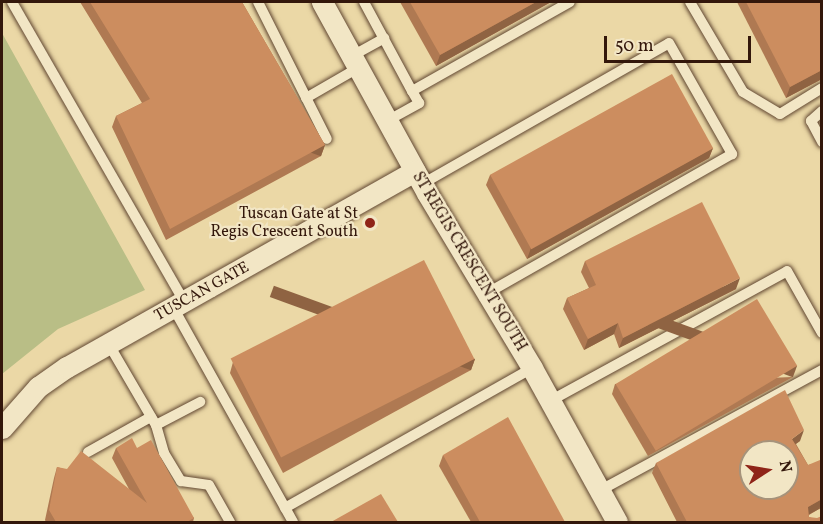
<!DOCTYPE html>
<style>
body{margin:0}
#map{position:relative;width:823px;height:524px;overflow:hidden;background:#ebd8a6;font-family:Vollkorn,serif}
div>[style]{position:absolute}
.green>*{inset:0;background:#b9be86}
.roads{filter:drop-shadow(0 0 2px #614732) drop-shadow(0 0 2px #614732)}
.service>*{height:10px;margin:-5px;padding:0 5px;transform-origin:5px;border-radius:5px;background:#f2e6c5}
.minor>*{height:21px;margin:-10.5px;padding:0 10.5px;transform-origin:10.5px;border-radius:10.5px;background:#f2e6c5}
.wall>*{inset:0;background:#af7952}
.shaded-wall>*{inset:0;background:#8f6342;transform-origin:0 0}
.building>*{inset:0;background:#cc8d5f;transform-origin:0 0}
.dots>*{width:16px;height:16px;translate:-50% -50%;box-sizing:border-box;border:3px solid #f2e6c5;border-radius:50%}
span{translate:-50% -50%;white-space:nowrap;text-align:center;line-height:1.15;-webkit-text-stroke:4.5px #f2e6c5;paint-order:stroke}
.poi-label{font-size:16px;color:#33170b}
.right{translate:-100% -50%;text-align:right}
.street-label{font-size:16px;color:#33170b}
.frame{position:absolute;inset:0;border:3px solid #33170b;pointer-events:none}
.north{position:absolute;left:739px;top:440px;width:60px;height:60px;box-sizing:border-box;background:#f2e6c5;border:2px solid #a6937b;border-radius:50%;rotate:78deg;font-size:16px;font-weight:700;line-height:24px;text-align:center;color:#33170b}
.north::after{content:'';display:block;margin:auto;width:21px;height:27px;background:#8f2418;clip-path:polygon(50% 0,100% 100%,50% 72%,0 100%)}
.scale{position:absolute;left:604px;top:36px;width:147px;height:27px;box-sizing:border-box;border:3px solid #33170b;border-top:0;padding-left:8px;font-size:18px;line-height:21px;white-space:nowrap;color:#33170b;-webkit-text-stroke:4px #f2e6c5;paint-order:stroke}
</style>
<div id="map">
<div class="green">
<div style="clip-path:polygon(2px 33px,145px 290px,58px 329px,2px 374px)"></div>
</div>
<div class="roads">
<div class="service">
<div style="left:12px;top:2px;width:347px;rotate:60.1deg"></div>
<div style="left:258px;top:2px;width:153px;rotate:63.3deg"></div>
<div style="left:364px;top:2px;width:101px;rotate:61.7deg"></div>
<div style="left:412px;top:91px;width:181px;rotate:-29.4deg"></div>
<div style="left:690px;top:2px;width:104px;rotate:59.5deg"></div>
<div style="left:743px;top:92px;width:43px;rotate:30.7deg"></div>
<div style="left:780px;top:114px;width:49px;rotate:-31.8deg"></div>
<div style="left:352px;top:56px;width:37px;rotate:-29deg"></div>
<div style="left:306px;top:98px;width:60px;rotate:-30deg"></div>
<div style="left:822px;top:111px;width:15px;rotate:138deg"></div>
<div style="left:811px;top:121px;width:24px;rotate:62deg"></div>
<div style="left:387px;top:121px;width:37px;rotate:-29deg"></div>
<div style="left:419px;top:103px;width:14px;rotate:-120deg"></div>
<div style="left:422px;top:184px;width:284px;rotate:-29.7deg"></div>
<div style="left:669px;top:43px;width:128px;rotate:60.4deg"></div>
<div style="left:732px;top:154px;width:282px;rotate:150.4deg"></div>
<div style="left:174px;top:309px;width:244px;rotate:60.8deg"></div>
<div style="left:108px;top:343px;width:95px;rotate:59.7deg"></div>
<div style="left:156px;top:425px;width:50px;rotate:-27.6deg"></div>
<div style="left:550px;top:401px;width:270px;rotate:-28.7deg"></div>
<div style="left:787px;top:271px;width:71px;rotate:60.6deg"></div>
<div style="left:156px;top:425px;width:29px;rotate:74deg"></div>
<div style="left:164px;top:453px;width:33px;rotate:59deg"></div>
<div style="left:181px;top:481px;width:28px;rotate:8deg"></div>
<div style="left:209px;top:485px;width:43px;rotate:60.4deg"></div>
<div style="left:88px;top:452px;width:72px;rotate:-29.1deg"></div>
<div style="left:599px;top:491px;width:254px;rotate:-28.5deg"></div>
<div style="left:285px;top:508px;width:284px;rotate:-29.5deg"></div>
</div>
<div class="minor">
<div style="left:322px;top:2px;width:218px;rotate:61.2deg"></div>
<div style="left:427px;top:193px;width:204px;rotate:59deg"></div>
<div style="left:532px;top:368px;width:176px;rotate:61.1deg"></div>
<div style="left:2px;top:428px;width:55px;rotate:-48.7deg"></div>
<div style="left:38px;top:387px;width:35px;rotate:-35deg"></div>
<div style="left:67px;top:367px;width:399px;rotate:-29.4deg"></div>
</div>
</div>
<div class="wall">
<div style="clip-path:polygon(80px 2px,242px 2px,325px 145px,321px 156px,166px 240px,112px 127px,116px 116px,142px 103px)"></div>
<div style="clip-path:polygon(400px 2px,551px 2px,436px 66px)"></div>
<div style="clip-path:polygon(737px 2px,822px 2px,822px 79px,786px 98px)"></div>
<div style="clip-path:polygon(713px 148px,709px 158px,527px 259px,486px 185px,490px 175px)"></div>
<div style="clip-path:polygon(585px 261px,736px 289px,619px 348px,614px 334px,584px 350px,563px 309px,567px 298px,589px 288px,581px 272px)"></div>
<div style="clip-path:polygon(475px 359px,471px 370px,283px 473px,230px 373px,233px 362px)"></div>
<div style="clip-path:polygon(793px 377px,648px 456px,612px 394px,615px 384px)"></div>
<div style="clip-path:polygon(800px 441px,796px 444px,808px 465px,822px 462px,822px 510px,819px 509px,809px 515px,809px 517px,822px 522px,677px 522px,652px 473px,656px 463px)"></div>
<div style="clip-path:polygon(116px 448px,137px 448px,194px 518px,193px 522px,46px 522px,45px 520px,54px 478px,57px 467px,129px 489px,112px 458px)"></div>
<div style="clip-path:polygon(443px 455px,565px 522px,471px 522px,439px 466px)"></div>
</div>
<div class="shaded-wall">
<div style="clip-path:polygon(536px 2px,551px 2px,436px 66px,440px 55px)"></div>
<div style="clip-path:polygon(822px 70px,822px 79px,786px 98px,790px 87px)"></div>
<div style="left:325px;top:145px;width:12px;height:176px;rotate:110deg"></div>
<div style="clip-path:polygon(713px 148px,709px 158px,527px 259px,531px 248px)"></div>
<div style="clip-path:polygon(740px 278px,736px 289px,619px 348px,623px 338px)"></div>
<div style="clip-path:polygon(618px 323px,614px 334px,584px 350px,588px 339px)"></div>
<div style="left:475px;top:359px;width:12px;height:214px;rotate:110deg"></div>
<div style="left:797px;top:366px;width:12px;height:165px;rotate:110deg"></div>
<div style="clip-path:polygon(804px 430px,800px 441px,788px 449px,792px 439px)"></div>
<div style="clip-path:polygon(822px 499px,822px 503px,819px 509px,804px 517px,808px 507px)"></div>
</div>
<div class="building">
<div style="clip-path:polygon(90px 2px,242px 2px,325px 145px,170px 229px,116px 116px,150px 99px)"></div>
<div style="clip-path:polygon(410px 2px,536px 2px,440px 55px)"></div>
<div style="clip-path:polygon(746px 2px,822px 2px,822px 70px,790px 87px)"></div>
<div style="left:672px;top:74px;width:85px;height:208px;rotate:61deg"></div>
<div style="clip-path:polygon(702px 202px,740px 278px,623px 338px,618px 323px,588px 339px,567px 298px,596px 285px,585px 261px)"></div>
<div style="left:424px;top:260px;width:111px;height:217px;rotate:63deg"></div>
<div style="left:757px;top:299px;width:78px;height:165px;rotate:59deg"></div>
<div style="clip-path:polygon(evenodd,785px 390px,804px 430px,792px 439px,808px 465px,820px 460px,822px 462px,822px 499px,808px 507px,809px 517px,817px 518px,822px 516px,822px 522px,687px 522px,656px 463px,785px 390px,751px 452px,787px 452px,787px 488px,751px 488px,751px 452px)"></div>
<div style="clip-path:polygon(508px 417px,565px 522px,480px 522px,443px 455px)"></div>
<div style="clip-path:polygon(132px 438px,137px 448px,151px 440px,194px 518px,187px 522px,56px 522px,49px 510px,57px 467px,67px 469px,81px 451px,147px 503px,116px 448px)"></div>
<div style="clip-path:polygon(381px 494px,398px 522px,331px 522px)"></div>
</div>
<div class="dots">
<div style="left:370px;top:223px;background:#8f2418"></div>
</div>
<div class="poi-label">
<span class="right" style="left:358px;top:223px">Tuscan Gate at St<br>Regis Crescent South</span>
</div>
<div class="street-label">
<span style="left:469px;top:262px;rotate:59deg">ST REGIS CRESCENT SOUTH</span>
<span style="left:202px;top:292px;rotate:-29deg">TUSCAN GATE</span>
</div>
<div class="frame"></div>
<div class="north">N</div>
<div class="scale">50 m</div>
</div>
